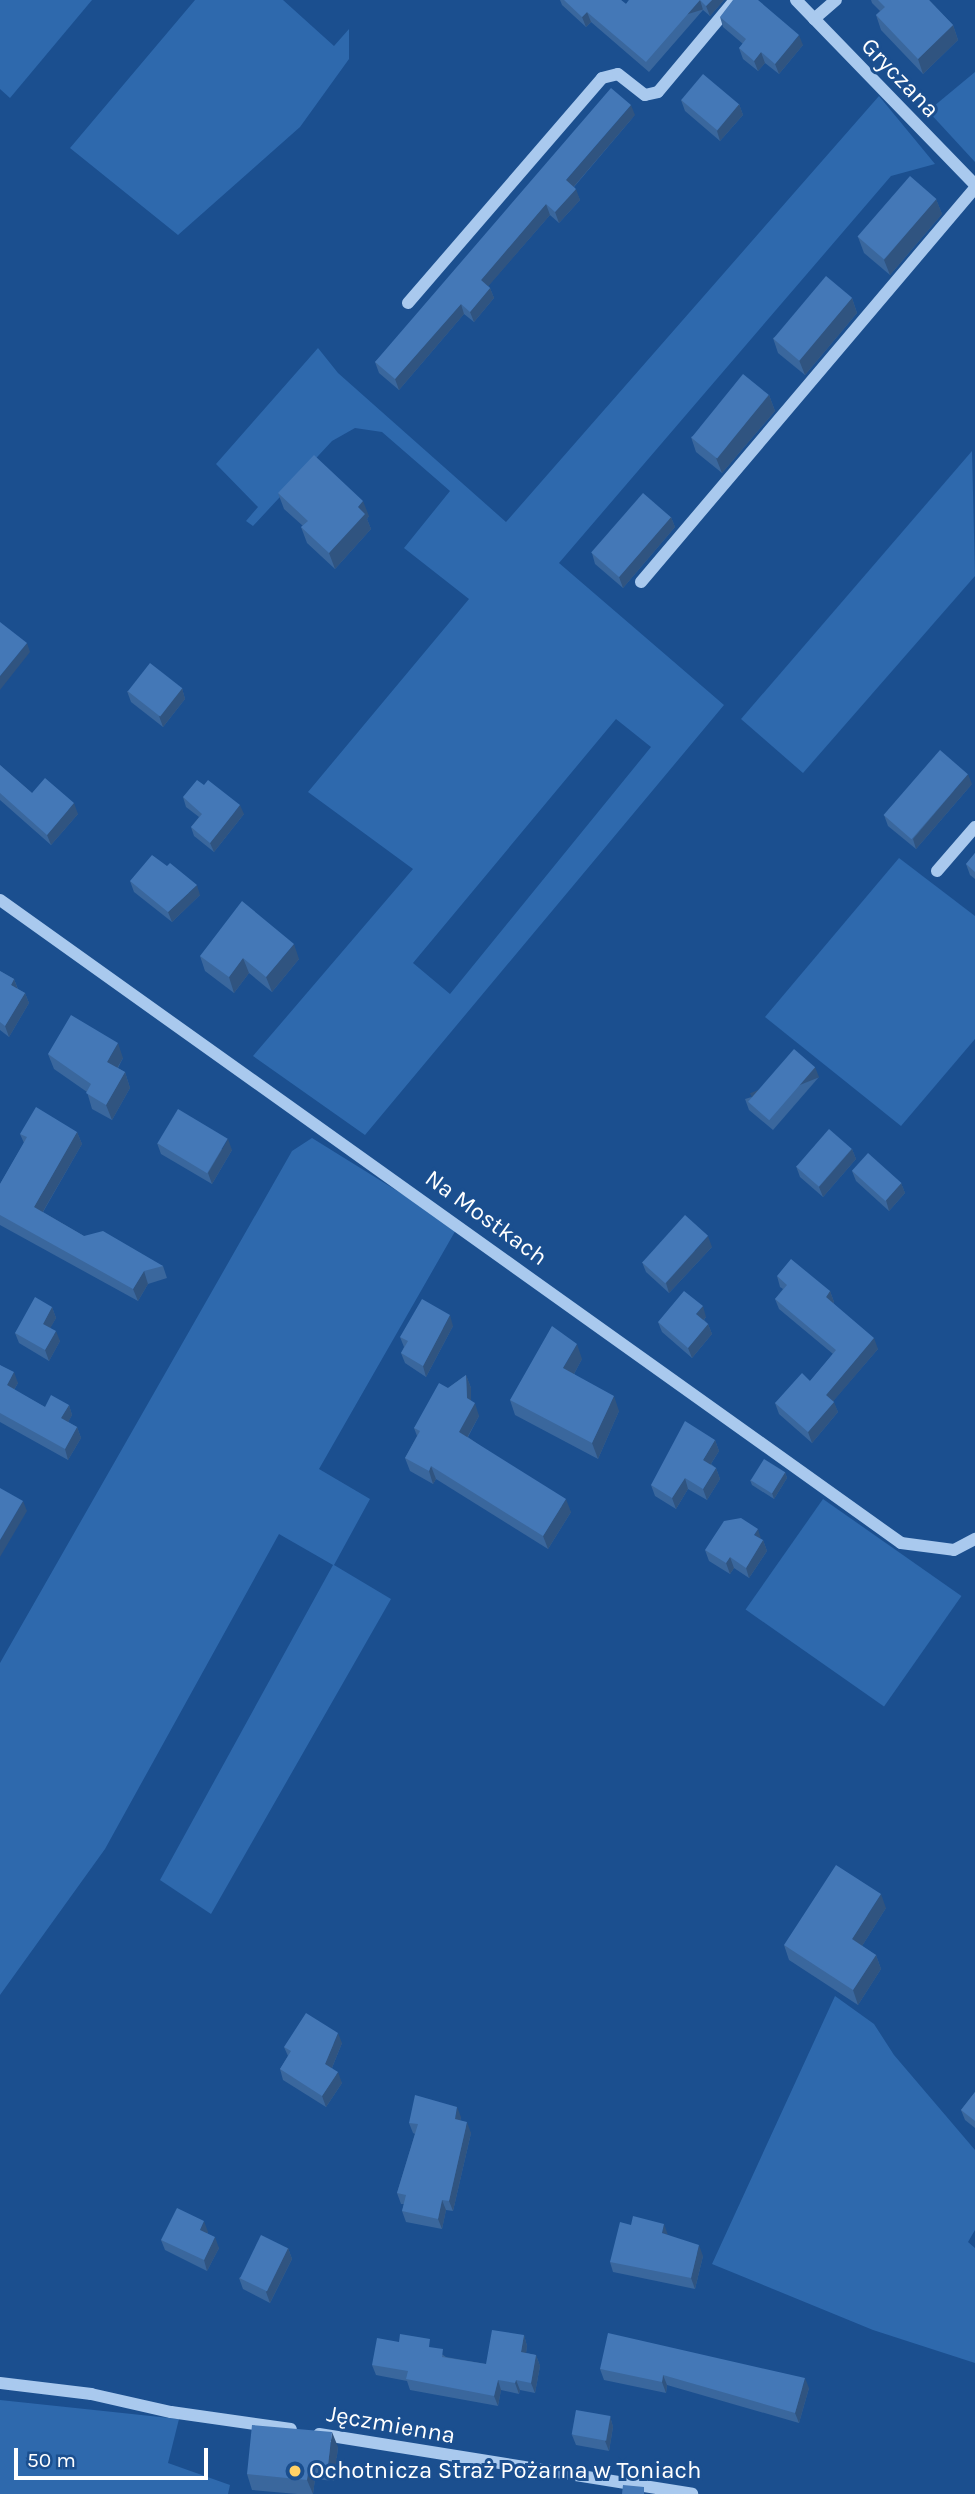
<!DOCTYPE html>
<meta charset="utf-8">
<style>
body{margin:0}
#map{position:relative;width:975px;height:2494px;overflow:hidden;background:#1b4f8f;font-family:Karla,sans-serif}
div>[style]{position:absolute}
.green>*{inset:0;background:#2e69ad;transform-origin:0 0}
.minor>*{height:12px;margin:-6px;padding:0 6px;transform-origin:6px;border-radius:6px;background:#a9c9ee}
.wall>*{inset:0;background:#3a679d}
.shaded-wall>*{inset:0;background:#305480;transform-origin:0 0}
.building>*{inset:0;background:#4478b7;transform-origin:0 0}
.dots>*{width:19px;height:19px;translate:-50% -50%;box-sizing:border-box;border:4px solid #1b4f8f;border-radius:50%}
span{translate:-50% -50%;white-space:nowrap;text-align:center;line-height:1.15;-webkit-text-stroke:6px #1b4f8f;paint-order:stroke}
.street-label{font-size:24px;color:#fff}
.poi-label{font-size:24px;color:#fff}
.left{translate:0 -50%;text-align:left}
.scale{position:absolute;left:14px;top:2448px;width:194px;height:32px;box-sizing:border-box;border:4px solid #fff;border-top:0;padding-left:9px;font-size:21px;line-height:24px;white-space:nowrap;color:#fff;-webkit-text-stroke:5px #1b4f8f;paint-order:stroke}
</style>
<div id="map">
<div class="green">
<div style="clip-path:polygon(0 0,92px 0,10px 98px,0 89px)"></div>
<div style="clip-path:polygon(195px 0,283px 0,334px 46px,349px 29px,349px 59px,300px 127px,178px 235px,70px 148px)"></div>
<div style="clip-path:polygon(975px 72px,975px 162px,928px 111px)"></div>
<div style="clip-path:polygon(evenodd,879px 96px,935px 164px,891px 176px,559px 563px,724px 705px,365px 1135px,253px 1056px,413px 869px,308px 792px,469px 599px,404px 548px,450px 491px,382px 432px,355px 428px,332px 441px,253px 526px,246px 521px,258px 507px,216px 464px,318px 348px,338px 373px,506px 522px,879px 96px,616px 719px,651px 747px,450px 994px,413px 963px,616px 719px)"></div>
<div style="clip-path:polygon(972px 451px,975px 576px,803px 773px,741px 719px)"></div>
<div style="clip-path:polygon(899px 858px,975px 916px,975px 1039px,901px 1126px,765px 1017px)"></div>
<div style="clip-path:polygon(312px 1138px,457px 1228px,319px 1469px,370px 1499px,334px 1565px,391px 1599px,211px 1914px,160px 1880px,333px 1565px,279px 1534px,105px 1849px,0 1995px,0 1663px,292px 1151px)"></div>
<div style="left:823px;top:1499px;width:169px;height:135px;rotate:35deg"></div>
<div style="clip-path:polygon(835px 1996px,874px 2024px,894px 2055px,975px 2150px,975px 2230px,968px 2242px,975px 2248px,975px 2363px,873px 2330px,712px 2264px)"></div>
<div style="clip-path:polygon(0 2400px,179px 2419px,168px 2463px,230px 2485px,228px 2494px,0 2494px)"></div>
</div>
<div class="minor">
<div style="left:796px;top:0;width:257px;rotate:45.9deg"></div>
<div style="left:814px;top:19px;width:29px;rotate:-41deg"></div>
<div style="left:408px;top:303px;width:297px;rotate:-49.2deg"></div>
<div style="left:602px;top:78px;width:16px;rotate:-14deg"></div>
<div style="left:618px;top:74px;width:34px;rotate:38deg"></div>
<div style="left:645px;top:95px;width:13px;rotate:-13deg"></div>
<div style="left:658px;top:92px;width:120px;rotate:-50.1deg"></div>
<div style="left:641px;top:582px;width:517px;rotate:-49.71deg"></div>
<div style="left:937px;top:871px;width:58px;rotate:-49.2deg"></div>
<div style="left:0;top:900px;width:1107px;rotate:35.51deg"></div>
<div style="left:901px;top:1543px;width:53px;rotate:7.5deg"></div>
<div style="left:954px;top:1550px;width:24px;rotate:-28deg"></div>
<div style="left:0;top:2383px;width:92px;rotate:6.9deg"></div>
<div style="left:91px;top:2394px;width:82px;rotate:12.7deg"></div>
<div style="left:171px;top:2412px;width:121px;rotate:8.1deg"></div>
<div style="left:319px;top:2434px;width:378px;rotate:9.1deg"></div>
</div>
<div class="wall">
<div style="clip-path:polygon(560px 0,621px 0,626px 4px,629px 0,724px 0,710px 16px,703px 10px,649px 72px,591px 22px,586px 27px,562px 5px)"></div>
<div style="clip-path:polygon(871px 0,929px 0,953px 25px,958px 40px,923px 74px,881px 30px,876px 15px,880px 11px,872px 3px)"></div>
<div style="clip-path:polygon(720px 17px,803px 45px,779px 74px,765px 63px,758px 71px,743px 59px,739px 48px,743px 44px,723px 27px)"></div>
<div style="clip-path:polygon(681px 100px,739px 104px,743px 115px,720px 141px,685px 111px)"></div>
<div style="clip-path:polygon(635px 115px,574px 187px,580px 200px,559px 223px,550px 215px,488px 286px,490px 288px,494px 298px,474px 322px,464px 314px,399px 390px,379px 373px,375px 362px)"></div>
<div style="clip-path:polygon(936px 199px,942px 214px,890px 275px,864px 253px,858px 237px)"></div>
<div style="clip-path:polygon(852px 298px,857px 313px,805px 375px,778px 353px,773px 338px)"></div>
<div style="clip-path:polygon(769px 395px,775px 411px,722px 473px,696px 452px,691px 437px)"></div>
<div style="clip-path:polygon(278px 493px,369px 516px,367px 519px,371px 529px,335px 569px,307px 543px,301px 527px,303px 526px,284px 509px)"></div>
<div style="clip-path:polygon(671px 517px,675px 527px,623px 588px,595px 564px,592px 553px)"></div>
<div style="clip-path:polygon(182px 688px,185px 699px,163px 727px,131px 702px,127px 691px)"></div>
<div style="clip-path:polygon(0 765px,32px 793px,78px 814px,51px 845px,0 800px)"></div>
<div style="clip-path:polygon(972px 784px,916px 849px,888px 826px,884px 815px)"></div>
<div style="clip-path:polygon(183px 797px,244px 814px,214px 852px,194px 836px,191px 827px,199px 817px,186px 807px)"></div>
<div style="clip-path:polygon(975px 853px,975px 879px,970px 875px,966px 864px)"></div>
<div style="clip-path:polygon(130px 881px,200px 895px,172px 922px,134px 892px)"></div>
<div style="clip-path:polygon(200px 956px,299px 959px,272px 992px,249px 973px,234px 993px,205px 971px)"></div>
<div style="clip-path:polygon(0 971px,14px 979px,18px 989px,25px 993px,29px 1003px,9px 1037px,0 1030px)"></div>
<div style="clip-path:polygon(48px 1054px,123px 1058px,118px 1068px,125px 1072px,130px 1088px,112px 1120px,92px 1109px,87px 1092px,54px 1069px)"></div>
<div style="clip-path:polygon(819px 1077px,773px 1130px,749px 1110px,745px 1099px)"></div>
<div style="clip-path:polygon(77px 1132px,82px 1144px,43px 1212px,84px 1236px,163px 1266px,167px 1278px,148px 1284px,138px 1301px,0 1225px,0 1184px,24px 1143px,20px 1134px)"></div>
<div style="clip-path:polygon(157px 1143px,232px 1150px,212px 1184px,161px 1154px)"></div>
<div style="clip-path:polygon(852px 1149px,856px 1159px,823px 1197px,800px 1177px,796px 1166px)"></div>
<div style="clip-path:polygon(852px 1171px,901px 1183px,905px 1193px,889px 1211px,856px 1181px)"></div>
<div style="clip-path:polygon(712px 1247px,669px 1293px,646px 1272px,642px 1262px)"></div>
<div style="clip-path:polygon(777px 1276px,830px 1291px,834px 1302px,833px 1303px,878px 1349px,833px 1401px,838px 1412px,812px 1443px,779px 1414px,775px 1403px,810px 1381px,833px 1354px,779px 1309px,775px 1299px,783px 1289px,780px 1287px)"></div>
<div style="clip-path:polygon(52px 1307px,56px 1318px,50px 1328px,60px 1341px,49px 1361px,19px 1343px,15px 1333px)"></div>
<div style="clip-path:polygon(706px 1317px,704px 1320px,708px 1324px,712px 1334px,692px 1358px,662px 1332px,658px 1322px)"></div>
<div style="clip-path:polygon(453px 1326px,426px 1377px,405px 1363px,401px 1353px,404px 1347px,400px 1337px)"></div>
<div style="clip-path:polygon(582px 1359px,574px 1374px,619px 1411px,598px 1459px,515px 1415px,510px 1400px)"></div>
<div style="clip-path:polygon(0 1365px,18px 1383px,14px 1390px,45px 1407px,69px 1405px,72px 1415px,68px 1422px,77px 1427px,81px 1438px,68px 1460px,0 1422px)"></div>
<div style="clip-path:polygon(466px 1375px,471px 1388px,471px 1401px,479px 1416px,468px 1437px,571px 1512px,548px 1549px,436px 1479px,433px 1484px,410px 1471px,405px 1458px,417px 1436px,414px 1428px,448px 1388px)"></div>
<div style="clip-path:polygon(715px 1440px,719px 1451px,711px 1464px,716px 1468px,720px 1479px,707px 1500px,688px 1489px,676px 1509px,655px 1496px,651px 1485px)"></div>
<div style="clip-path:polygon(785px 1472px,787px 1478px,774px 1499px,752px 1485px,750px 1480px)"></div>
<div style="clip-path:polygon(763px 1540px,767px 1551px,749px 1578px,734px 1568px,730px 1574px,709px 1561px,705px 1550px)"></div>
<div style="clip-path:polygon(886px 1908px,862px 1946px,876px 1955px,881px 1969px,858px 2005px,789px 1960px,784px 1945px)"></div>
<div style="clip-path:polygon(342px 2043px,332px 2068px,342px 2083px,326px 2107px,283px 2080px,280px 2069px,288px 2056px,284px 2047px)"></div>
<div style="clip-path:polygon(975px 2092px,975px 2128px,965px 2120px,961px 2110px)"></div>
<div style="clip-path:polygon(461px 2117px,460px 2121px,471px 2133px,453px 2211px,446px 2210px,442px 2229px,406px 2222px,402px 2211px,404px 2204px,401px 2204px,397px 2193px,415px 2134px,413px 2133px,409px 2123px)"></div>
<div style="clip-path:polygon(208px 2232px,207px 2233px,219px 2248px,207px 2271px,165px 2250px,161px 2240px)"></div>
<div style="clip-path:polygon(668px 2235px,703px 2256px,695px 2289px,613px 2272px,610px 2262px)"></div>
<div style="clip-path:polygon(288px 2248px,292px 2259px,270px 2303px,243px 2289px,239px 2278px)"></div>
<div style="clip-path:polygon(524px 2335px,527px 2346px,526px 2353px,536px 2355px,540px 2366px,535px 2393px,520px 2390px,519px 2394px,501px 2390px,498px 2406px,410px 2390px,407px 2381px,376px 2375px,372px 2365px,433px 2348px,446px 2357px,486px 2364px)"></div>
<div style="clip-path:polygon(600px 2369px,809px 2388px,799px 2423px,667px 2385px,666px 2393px,604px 2380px)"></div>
<div style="clip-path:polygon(610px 2416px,613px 2427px,609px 2451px,576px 2445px,572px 2435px)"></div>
<div style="clip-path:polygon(338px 2447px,334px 2481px,315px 2479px,313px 2494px,297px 2494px,252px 2490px,247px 2474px)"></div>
</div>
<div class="shaded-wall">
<div style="left:700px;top:0;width:10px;height:82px;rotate:73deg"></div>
<div style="clip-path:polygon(712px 0,724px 0,710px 16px,706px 6px)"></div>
<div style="clip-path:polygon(587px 12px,591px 22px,586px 27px,582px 17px)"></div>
<div style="clip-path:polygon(953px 25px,958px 40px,923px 74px,918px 59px)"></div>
<div style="clip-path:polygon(799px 35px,803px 45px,779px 74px,775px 64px)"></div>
<div style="clip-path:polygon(761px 52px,765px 63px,758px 71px,754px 61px)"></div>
<div style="clip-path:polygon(739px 104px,743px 115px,720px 141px,717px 131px)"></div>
<div style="clip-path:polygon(631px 105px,635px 115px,570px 191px,566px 180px)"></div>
<div style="clip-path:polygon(576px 189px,580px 200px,559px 223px,555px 212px)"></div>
<div style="clip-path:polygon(936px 199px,942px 214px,890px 275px,884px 260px)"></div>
<div style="clip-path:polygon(546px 204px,550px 215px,485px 290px,481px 280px)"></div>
<div style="clip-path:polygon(490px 288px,494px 298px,474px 322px,470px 312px)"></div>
<div style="clip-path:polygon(852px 298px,857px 313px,805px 375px,799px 360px)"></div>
<div style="clip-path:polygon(461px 304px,464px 314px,399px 390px,395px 379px)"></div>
<div style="clip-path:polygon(769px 395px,775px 411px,722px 473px,716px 458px)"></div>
<div style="clip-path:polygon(363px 501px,369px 516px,367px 519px,371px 529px,335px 569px,329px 553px,358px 507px)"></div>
<div style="clip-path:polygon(671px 517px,675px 527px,623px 588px,619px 577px)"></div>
<div style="clip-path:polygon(27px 643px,30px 652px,0 690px,0 676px)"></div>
<div style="clip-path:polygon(182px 688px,185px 699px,163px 727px,159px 716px)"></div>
<div style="clip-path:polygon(968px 774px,972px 784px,916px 849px,913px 839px)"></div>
<div style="clip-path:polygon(74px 803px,78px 814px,51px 845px,47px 835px)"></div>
<div style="clip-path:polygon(240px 805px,244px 814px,214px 852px,210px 843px)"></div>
<div style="clip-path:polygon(197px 885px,200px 895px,172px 922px,168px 912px)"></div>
<div style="clip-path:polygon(294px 944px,299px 959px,272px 992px,266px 977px)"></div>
<div style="clip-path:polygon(243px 958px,249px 973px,234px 993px,229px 977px)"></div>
<div style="clip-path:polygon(14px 979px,18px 990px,11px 985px)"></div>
<div style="clip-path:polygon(25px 993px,29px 1003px,9px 1037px,5px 1026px)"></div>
<div style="clip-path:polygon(118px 1043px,123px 1058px,112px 1077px,107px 1062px)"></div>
<div style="left:815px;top:1067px;width:11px;height:70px;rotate:68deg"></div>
<div style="clip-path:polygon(125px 1072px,130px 1088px,112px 1120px,106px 1105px)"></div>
<div style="clip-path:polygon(77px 1132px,82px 1144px,38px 1220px,34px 1207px)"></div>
<div style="clip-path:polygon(228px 1139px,232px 1150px,212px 1184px,208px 1173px)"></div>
<div style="clip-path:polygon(852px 1149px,856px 1159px,823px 1197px,819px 1187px)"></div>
<div style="clip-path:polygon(901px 1183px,905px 1193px,889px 1211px,886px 1200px)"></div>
<div style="clip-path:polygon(708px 1236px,712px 1247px,669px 1293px,666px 1283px)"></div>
<div style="clip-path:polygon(144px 1271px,148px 1284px,138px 1301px,133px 1289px)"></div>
<div style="clip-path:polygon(830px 1291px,834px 1302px,829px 1307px,826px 1297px)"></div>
<div style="clip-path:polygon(703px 1306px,706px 1317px,700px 1324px,696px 1314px)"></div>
<div style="clip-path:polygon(52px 1307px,56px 1318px,47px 1334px,43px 1324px)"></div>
<div style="clip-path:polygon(450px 1315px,453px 1326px,426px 1377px,423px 1366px)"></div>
<div style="clip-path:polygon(708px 1324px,712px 1334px,692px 1358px,688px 1348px)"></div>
<div style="clip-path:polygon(56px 1331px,60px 1341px,49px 1361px,45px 1350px)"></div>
<div style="clip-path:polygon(874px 1338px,878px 1349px,830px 1405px,826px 1395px)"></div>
<div style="clip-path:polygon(577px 1344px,582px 1359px,569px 1383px,563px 1368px)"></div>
<div style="clip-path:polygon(14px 1372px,18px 1383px,10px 1396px,7px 1385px)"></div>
<div style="clip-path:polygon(466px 1375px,471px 1388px,471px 1409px,475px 1403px,479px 1416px,463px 1445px,459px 1432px,467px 1398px)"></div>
<div style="clip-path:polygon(614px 1396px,619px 1411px,598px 1459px,592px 1443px)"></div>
<div style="clip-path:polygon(834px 1402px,838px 1412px,812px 1443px,808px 1432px)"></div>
<div style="clip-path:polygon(69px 1405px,72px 1415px,65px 1428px,61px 1418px)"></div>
<div style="clip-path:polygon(77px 1427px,81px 1438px,68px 1460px,65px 1449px)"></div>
<div style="clip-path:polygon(715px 1440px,719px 1451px,707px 1470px,703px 1460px)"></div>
<div style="clip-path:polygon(431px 1466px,436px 1479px,433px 1484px,429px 1471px)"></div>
<div style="clip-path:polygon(716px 1468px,720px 1479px,707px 1500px,703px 1489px)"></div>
<div style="clip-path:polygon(785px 1472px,787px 1478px,774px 1499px,772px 1493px)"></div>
<div style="clip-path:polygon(685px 1478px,688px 1489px,676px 1509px,672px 1498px)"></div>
<div style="clip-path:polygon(566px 1499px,571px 1512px,548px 1549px,543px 1536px)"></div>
<div style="clip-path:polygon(23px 1501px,27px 1511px,0 1557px,0 1540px)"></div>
<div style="clip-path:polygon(758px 1529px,761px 1539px,754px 1535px)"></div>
<div style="clip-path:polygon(763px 1540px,767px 1551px,749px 1578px,746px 1568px)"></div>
<div style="clip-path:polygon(730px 1557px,734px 1568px,730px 1574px,726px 1563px)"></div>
<div style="clip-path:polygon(881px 1894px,886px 1908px,857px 1954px,852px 1939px)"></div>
<div style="clip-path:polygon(876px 1955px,881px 1969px,858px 2005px,853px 1990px)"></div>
<div style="clip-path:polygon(338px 2033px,342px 2043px,329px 2075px,325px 2064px)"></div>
<div style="clip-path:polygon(338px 2072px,342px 2083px,326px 2107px,322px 2096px)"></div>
<div style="clip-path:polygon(457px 2107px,461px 2117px,458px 2130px,455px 2119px)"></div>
<div style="clip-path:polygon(467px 2122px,471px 2133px,453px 2211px,449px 2201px)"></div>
<div style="clip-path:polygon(442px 2200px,446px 2210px,442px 2229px,438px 2219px)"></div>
<div style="clip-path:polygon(204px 2221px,208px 2232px,203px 2240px,200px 2230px)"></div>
<div style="clip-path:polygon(664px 2224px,668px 2235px,662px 2233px)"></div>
<div style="clip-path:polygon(215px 2237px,219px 2248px,207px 2271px,204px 2260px)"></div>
<div style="clip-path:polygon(699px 2245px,703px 2256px,695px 2289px,691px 2278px)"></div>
<div style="clip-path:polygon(288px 2248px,292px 2259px,270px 2303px,266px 2292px)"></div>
<div style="clip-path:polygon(524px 2335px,527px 2346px,525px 2363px,521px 2352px)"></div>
<div style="clip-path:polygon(536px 2355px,540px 2366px,535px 2393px,531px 2383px)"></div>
<div style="clip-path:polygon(663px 2375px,667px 2385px,666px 2393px,662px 2382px)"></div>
<div style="clip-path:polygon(805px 2378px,809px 2388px,799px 2423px,795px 2413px)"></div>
<div style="clip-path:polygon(498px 2380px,501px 2390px,498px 2406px,494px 2396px)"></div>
<div style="clip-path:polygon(516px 2380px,520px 2390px,519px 2394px,515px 2383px)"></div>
<div style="clip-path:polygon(610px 2416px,613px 2427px,609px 2451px,605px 2441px)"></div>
<div style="clip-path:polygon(332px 2432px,338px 2447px,334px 2481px,328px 2465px)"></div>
<div style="clip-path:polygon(309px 2464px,315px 2479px,313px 2494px,307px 2480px)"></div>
</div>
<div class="building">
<div style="clip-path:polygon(564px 0,621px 0,626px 4px,629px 0,712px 0,706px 6px,700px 0,646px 62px,587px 12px,582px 17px)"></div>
<div style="clip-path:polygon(733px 0,758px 0,799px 35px,775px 64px,761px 52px,754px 61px,739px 48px,746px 39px,720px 17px)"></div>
<div style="clip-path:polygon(878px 0,929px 0,953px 25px,918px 59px,876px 15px,885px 7px)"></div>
<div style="left:703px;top:74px;width:47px;height:34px;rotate:40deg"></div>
<div style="clip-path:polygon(611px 88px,631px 105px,566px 180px,576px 189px,555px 212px,546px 204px,481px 280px,490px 288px,470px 312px,461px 304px,395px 379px,375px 362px)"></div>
<div style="left:910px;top:176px;width:35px;height:80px;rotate:41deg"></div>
<div style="left:826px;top:276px;width:34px;height:82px;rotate:40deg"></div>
<div style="left:743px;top:374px;width:33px;height:82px;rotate:39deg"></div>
<div style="clip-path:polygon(314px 455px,363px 501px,358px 507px,365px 514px,329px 553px,301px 527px,308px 521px,278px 493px)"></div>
<div style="left:643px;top:493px;width:37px;height:79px;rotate:41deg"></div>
<div style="clip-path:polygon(0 622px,27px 643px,0 676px)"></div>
<div style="left:150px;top:663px;width:41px;height:36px;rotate:38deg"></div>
<div style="left:940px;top:750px;width:37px;height:86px;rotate:41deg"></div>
<div style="clip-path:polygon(0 765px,32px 793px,45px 778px,74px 803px,47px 835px,0 793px)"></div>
<div style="clip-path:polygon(197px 780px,204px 785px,208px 780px,240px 805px,210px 843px,191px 827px,202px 814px,183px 797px)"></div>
<div style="clip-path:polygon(975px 853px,975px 872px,966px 864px)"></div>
<div style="clip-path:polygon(152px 855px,167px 866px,170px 863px,197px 885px,168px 912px,130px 881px)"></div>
<div style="clip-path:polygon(242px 901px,294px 944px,266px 977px,243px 958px,229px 977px,200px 956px)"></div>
<div style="clip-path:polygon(0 971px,14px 979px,11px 985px,25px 993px,5px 1026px,0 1022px)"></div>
<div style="clip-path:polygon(71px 1015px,118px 1043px,107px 1062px,125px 1072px,106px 1105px,86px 1093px,91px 1084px,48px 1054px)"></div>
<div style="left:794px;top:1049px;width:28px;height:70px;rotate:41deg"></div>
<div style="clip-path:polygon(36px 1107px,77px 1132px,34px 1207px,84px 1236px,103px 1231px,163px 1266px,144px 1271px,133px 1289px,0 1215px,0 1184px,27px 1137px,20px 1134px)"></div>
<div style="left:178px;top:1109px;width:58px;height:40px;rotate:31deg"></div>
<div style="left:829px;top:1129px;width:30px;height:50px;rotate:41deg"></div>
<div style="left:868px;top:1153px;width:45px;height:24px;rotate:42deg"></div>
<div style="left:685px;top:1215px;width:31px;height:64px;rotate:42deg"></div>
<div style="clip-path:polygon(791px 1259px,830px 1291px,826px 1297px,874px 1338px,826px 1395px,834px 1402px,808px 1432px,775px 1403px,802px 1373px,810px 1381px,836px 1350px,775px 1299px,787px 1285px,777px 1276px)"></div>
<div style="clip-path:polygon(684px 1291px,703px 1306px,696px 1314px,708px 1324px,688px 1348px,658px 1322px)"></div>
<div style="clip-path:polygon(35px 1297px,52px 1307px,43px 1324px,56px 1331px,45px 1350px,15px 1333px)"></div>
<div style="clip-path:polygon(422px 1299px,450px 1315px,423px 1366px,401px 1353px,408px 1341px,400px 1337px)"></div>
<div style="clip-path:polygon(552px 1326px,577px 1344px,563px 1368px,614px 1396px,592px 1443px,510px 1400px)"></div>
<div style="clip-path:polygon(0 1365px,14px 1372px,7px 1385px,45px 1407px,51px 1395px,69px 1405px,61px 1418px,77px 1427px,65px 1449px,0 1413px)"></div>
<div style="clip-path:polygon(466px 1375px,467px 1398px,475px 1403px,459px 1432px,566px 1499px,543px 1536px,431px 1466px,429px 1471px,405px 1458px,420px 1431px,414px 1428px,439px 1383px,448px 1388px)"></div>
<div style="clip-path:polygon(685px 1421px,715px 1440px,703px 1460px,716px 1468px,703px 1489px,685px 1478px,672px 1498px,651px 1485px)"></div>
<div style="left:764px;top:1459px;width:25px;height:25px;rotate:32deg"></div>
<div style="clip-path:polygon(0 1488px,23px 1501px,0 1540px)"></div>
<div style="clip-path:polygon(741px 1518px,758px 1529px,754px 1535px,763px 1540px,746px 1568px,730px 1557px,726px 1563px,705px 1550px,724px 1521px)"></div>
<div style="clip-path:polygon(836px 1865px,881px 1894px,852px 1939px,876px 1955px,853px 1990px,784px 1945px)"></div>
<div style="clip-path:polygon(306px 2013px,338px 2033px,325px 2064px,338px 2072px,322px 2096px,280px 2069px,291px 2051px,284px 2047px)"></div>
<div style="clip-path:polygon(975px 2092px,975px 2121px,961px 2110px)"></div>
<div style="clip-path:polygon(415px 2095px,457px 2107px,455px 2119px,467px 2122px,449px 2201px,442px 2200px,438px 2219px,402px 2211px,406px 2195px,397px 2193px,418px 2124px,409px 2123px)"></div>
<div style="clip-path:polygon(177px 2208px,204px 2221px,200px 2230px,215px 2237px,204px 2260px,161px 2240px)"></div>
<div style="clip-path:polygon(633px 2216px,664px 2224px,662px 2233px,699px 2245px,691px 2278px,610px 2262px,620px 2222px,631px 2225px)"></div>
<div style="left:261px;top:2235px;width:30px;height:48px;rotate:26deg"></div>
<div style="clip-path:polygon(492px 2330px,524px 2335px,521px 2352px,536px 2355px,531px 2383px,516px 2380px,515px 2383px,498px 2380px,494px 2396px,406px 2379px,408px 2371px,372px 2365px,377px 2338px,399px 2342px,400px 2334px,430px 2339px,429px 2347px,443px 2349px,442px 2357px,486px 2364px)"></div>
<div style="clip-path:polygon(608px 2333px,805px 2378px,795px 2413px,663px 2375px,662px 2382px,600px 2369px)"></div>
<div style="left:576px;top:2410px;width:35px;height:25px;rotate:10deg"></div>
<div style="clip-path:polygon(252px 2425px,332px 2432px,328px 2465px,309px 2464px,307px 2480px,247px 2474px)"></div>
<div style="clip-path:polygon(623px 2485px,644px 2487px,644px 2494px,622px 2494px)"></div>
</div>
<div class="dots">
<div style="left:295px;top:2471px;background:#ffd166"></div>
</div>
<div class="street-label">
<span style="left:900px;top:78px;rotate:46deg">Gryczana</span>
<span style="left:486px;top:1218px;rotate:36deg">Na Mostkach</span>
<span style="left:391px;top:2425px;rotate:10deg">Jęczmienna</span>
</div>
<div class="poi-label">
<span class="left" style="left:309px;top:2471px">Ochotnicza Straż Pożarna w Toniach</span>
</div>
<div class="scale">50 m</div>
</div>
